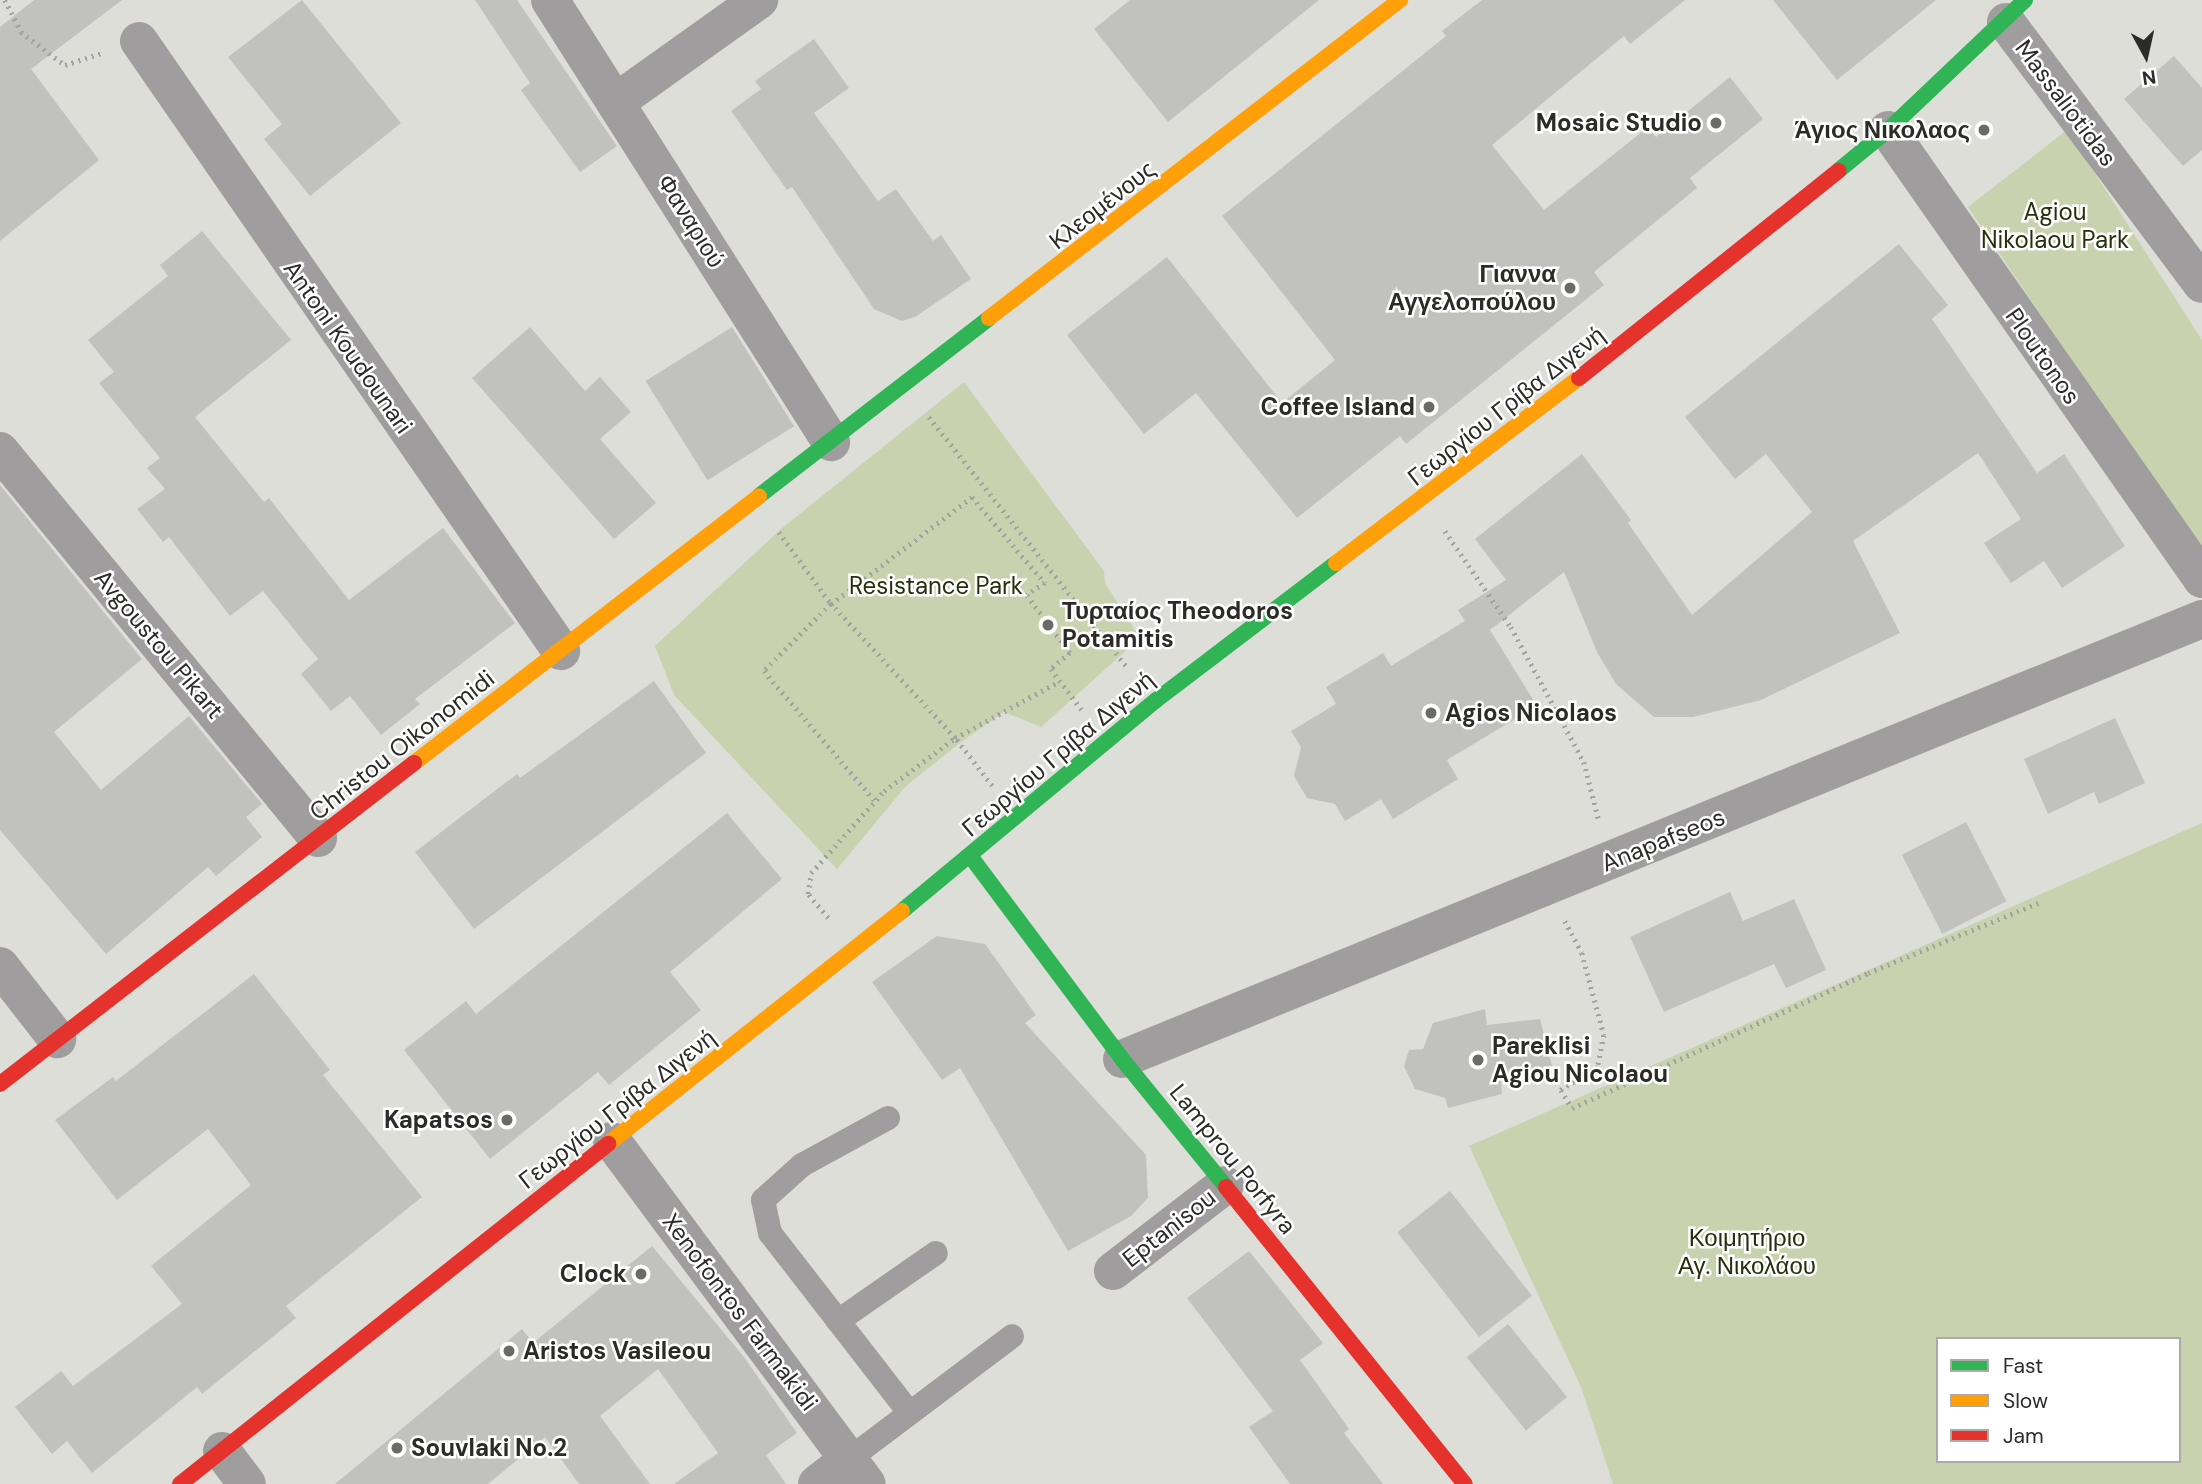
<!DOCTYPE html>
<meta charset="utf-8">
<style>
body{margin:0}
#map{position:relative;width:2202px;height:1484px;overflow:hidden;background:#deded9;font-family:"DM Sans",sans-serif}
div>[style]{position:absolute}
.green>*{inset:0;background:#c8d2ae}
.building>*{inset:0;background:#c1c1be;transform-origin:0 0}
.path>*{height:4.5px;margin-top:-2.25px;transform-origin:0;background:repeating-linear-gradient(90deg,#a2a2a1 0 2px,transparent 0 7px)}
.lane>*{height:24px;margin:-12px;padding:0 12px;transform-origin:12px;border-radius:12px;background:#9f9d9d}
.street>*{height:38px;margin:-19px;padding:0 19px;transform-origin:19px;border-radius:19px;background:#9f9d9d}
.fast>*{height:16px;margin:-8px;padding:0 8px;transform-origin:8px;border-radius:8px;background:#30b455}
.slow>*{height:16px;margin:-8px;padding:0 8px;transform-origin:8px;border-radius:8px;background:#ff9f0a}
.jam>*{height:16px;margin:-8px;padding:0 8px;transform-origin:8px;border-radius:8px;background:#e5322d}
.dots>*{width:19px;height:19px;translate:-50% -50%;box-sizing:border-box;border:4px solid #fff;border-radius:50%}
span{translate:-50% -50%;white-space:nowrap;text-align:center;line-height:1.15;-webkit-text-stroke:5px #fff;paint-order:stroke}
.street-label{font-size:24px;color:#2c2b28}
.poi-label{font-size:24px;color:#2c2b28;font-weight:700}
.right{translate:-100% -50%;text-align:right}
.left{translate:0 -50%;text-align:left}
.park-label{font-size:24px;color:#27300c}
.legend{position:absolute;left:1936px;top:1337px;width:245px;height:126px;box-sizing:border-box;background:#fff;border:2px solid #abaaa9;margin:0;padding:9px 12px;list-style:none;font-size:21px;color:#2c2b28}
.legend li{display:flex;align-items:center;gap:14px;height:35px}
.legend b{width:35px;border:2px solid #abaaa9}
.north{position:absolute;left:2111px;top:21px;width:70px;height:70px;-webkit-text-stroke:5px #fff;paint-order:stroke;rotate:172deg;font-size:19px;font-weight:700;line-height:28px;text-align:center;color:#2c2b28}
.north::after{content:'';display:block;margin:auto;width:24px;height:32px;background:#2c2b28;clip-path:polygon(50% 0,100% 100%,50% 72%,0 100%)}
</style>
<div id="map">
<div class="green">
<div style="clip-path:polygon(2067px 130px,2202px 340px,2202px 553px,1968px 207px)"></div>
<div style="clip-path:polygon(964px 382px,1104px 571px,1105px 583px,1140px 638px,1041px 727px,1004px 712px,961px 742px,906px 786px,837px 869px,674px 695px,655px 646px,781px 529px)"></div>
<div style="clip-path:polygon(evenodd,2202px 823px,2202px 1484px,1613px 1484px,1581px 1387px,1469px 1146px,2202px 823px,1938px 1339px,2179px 1339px,2179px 1461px,1938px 1461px,1938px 1339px)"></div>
</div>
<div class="building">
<div style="clip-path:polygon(34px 0,122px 0,31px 69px,99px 160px,0 241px,0 27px)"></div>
<div style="clip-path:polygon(302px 0,401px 123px,310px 196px,264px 139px,282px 124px,228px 57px)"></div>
<div style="clip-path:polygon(475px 0,517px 0,617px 146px,580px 172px,521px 90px,530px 83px)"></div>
<div style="clip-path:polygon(1130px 0,1319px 0,1168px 122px,1094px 29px)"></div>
<div style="clip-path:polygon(1482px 0,1685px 0,1630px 44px,1624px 36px,1492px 145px,1544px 210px,1648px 127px,1656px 137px,1730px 77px,1763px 119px,1690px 178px,1697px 188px,1594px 272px,1604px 285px,1406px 444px,1400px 436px,1297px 518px,1196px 393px,1144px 434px,1067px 335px,1167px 257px,1282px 403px,1335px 360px,1222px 216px,1446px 36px,1442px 31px)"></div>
<div style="clip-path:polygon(1773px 0,1936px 0,1837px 80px)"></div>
<div style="clip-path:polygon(814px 39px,849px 88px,814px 113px,878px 201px,896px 189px,933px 241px,941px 235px,971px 279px,915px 317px,902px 321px,874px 309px,792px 187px,787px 190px,731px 111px,761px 89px,755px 81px)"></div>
<div style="clip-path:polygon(2174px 56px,2202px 88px,2202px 150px,2183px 166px,2124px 99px)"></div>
<div style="clip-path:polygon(202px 231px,291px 340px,195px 417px,264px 502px,269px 498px,349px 600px,443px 528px,515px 623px,415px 699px,420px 704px,381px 735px,350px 696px,331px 711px,301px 674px,318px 659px,263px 591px,230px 616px,169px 537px,163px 542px,137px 509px,165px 489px,147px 468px,160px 458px,99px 383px,114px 372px,88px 340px,168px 276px,160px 265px)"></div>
<div style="clip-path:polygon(1899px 244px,1948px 305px,1932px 319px,2037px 473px,2064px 454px,2125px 546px,2062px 588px,2044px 561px,2011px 583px,1984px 543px,2021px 519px,1978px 453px,1853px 541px,1900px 633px,1761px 700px,1693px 717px,1654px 717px,1616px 684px,1597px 652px,1564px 572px,1490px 630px,1537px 706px,1447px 760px,1458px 779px,1393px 819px,1381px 799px,1345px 821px,1335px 804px,1307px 798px,1294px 776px,1301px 747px,1291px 731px,1336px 704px,1326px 687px,1383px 653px,1391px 666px,1465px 621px,1458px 610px,1506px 580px,1475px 539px,1582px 454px,1631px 520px,1628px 523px,1692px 615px,1812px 512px,1766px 454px,1735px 479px,1685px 417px)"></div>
<div style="clip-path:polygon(530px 327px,585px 391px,600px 377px,631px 412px,600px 439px,656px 503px,614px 539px,472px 378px)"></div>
<div style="left:732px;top:327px;width:117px;height:102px;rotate:58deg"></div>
<div style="clip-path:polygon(0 485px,142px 659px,54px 732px,101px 790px,189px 716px,262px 804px,246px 817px,262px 837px,216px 876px,208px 867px,106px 954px,0 830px)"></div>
<div style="clip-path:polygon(654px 681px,706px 753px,474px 929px,415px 852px,517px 774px,520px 778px)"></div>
<div style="clip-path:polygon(2115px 718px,2145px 783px,2099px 804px,2094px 792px,2048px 814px,2024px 759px)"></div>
<div style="clip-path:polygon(727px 813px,782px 879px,670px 972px,701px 1010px,609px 1085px,598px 1072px,490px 1159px,404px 1050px,466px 1001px,476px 1014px)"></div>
<div style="left:1966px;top:822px;width:89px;height:72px;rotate:63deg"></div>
<div style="clip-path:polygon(1730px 892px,1743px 921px,1794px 899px,1826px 970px,1786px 988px,1774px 964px,1664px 1012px,1630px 937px)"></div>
<div style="clip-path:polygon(937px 936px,985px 944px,1036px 1015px,1025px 1023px,1146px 1155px,1148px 1198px,1131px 1216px,1068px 1251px,960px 1068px,942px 1080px,872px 982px)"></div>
<div style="clip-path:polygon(254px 974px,330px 1070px,323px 1075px,422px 1197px,286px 1306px,296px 1318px,202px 1394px,197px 1387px,92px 1473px,67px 1441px,52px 1454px,15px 1407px,61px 1371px,73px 1386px,182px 1304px,151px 1266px,251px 1185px,208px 1129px,117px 1200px,55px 1120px,113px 1077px,116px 1081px)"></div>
<div style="clip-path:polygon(1485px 1009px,1487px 1025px,1540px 1019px,1552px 1066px,1501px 1080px,1502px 1094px,1448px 1108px,1445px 1098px,1415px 1089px,1404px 1066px,1409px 1050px,1423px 1049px,1433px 1023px)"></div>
<div style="left:1450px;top:1191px;width:133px;height:67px;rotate:52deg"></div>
<div style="clip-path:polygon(652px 1246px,744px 1357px,797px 1433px,766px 1455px,786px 1484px,674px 1484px,718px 1453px,658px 1369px,600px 1416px,650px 1484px,579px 1484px,545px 1437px,488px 1484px,335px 1484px,522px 1329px,533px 1343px)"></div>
<div style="clip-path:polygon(1249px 1251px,1323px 1343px,1300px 1360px,1349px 1429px,1344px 1433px,1383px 1484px,1290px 1484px,1249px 1427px,1273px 1411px,1187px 1298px)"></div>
<div style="left:1508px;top:1324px;width:94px;height:53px;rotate:51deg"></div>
</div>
<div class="path">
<div style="left:5px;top:0;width:36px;rotate:63deg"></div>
<div style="left:21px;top:32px;width:55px;rotate:36.9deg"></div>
<div style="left:65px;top:65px;width:38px;rotate:-18deg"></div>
<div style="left:929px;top:417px;width:320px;rotate:51.6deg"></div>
<div style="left:1445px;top:531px;width:116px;rotate:55.5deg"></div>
<div style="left:1511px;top:627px;width:153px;rotate:61.6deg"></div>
<div style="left:1584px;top:762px;width:61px;rotate:75.7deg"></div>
<div style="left:779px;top:532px;width:89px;rotate:54.2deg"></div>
<div style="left:831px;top:604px;width:95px;rotate:135deg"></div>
<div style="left:764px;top:671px;width:171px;rotate:49.5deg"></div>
<div style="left:992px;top:786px;width:61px;rotate:-127.6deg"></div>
<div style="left:955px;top:738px;width:183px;rotate:-132.8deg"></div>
<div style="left:831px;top:604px;width:177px;rotate:-37.2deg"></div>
<div style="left:972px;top:497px;width:113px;rotate:49.7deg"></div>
<div style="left:1045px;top:583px;width:22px;rotate:146deg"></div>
<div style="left:1027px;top:595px;width:72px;rotate:53.4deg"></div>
<div style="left:1070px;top:653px;width:25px;rotate:140deg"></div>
<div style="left:1051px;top:669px;width:51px;rotate:52.9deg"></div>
<div style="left:828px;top:918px;width:31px;rotate:-130deg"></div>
<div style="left:808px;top:894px;width:21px;rotate:-82deg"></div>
<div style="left:811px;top:873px;width:110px;rotate:-48.3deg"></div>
<div style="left:884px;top:791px;width:89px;rotate:-36.7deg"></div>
<div style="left:955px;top:738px;width:119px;rotate:-28.5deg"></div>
<div style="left:1565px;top:921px;width:36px;rotate:62deg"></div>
<div style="left:1582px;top:953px;width:85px;rotate:75deg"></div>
<div style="left:1604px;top:1035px;width:33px;rotate:101deg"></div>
<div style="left:1598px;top:1067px;width:44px;rotate:148.1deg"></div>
<div style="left:1561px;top:1090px;width:21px;rotate:59deg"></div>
<div style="left:1572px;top:1108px;width:325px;rotate:-24.5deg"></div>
<div style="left:1868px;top:973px;width:184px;rotate:-22.4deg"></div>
</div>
<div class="lane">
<div style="left:888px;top:1118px;width:98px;rotate:151.3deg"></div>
<div style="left:802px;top:1165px;width:52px;rotate:138.1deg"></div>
<div style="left:763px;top:1200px;width:34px;rotate:78deg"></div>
<div style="left:770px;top:1233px;width:225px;rotate:52.2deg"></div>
<div style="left:838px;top:1321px;width:119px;rotate:-34.8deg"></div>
<div style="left:849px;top:1459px;width:204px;rotate:-37deg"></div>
</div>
<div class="street">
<div style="left:550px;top:0;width:524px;rotate:57.55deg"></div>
<div style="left:2006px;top:22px;width:327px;rotate:53.2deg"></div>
<div style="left:139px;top:41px;width:742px;rotate:55.32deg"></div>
<div style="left:616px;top:102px;width:176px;rotate:-35.5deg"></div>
<div style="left:1888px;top:130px;width:548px;rotate:55.03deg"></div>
<div style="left:0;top:451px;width:501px;rotate:50.59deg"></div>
<div style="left:0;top:966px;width:93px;rotate:52deg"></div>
<div style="left:1122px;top:1059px;width:1166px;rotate:-22.17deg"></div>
<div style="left:612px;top:1141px;width:427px;rotate:53.4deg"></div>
<div style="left:1113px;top:1271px;width:141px;rotate:-37.5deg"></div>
<div style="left:222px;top:1451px;width:41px;rotate:52.9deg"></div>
<div style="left:817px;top:1484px;width:41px;rotate:-38deg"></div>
</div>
<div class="fast">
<div style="left:1838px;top:171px;width:65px;rotate:-39.4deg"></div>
<div style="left:1888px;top:130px;width:189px;rotate:-43.5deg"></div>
<div style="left:759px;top:496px;width:291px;rotate:-37.7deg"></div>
<div style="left:971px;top:857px;width:252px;rotate:53.2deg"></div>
<div style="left:1122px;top:1059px;width:165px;rotate:50.9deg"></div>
<div style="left:902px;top:911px;width:329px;rotate:-39.7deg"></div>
<div style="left:1155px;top:701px;width:228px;rotate:-37.3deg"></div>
</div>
<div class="slow">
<div style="left:989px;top:318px;width:520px;rotate:-37.73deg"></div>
<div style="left:1336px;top:563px;width:305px;rotate:-37.3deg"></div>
<div style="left:414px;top:763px;width:436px;rotate:-37.7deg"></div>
<div style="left:608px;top:1144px;width:375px;rotate:-38.4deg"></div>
</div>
<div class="jam">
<div style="left:1579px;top:378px;width:332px;rotate:-38.6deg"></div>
<div style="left:0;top:1084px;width:524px;rotate:-37.79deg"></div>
<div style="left:1226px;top:1187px;width:381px;rotate:51.2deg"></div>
<div style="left:180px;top:1484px;width:547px;rotate:-38.46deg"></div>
</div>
<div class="dots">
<div style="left:1716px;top:123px;background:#6a6a66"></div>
<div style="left:1984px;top:130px;background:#6a6a66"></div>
<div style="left:1570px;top:288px;background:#6a6a66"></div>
<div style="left:1429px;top:407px;background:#6a6a66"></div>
<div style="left:1048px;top:625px;background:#6a6a66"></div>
<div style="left:1431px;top:713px;background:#6a6a66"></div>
<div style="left:1478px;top:1060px;background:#6a6a66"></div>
<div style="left:507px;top:1120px;background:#6a6a66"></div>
<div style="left:641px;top:1274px;background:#6a6a66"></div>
<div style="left:509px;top:1351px;background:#6a6a66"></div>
<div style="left:397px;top:1448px;background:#6a6a66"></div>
</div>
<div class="street-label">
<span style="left:2066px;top:103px;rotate:53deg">Massaliotidas</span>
<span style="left:1102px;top:205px;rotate:-38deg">Κλεομένους</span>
<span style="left:691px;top:221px;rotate:58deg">Φαναριού</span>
<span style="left:348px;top:347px;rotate:55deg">Antoni Koudounari</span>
<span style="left:2043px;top:356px;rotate:55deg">Ploutonos</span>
<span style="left:1506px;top:406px;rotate:-38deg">Γεωργίου Γρίβα Διγενή</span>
<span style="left:159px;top:644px;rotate:50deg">Avgoustou Pikart</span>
<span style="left:402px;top:745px;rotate:-38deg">Christou Oikonomidi</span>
<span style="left:1058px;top:754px;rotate:-40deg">Γεωργίου Γρίβα Διγενή</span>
<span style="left:1663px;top:840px;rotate:-22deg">Anapafseos</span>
<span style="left:617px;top:1109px;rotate:-38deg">Γεωργίου Γρίβα Διγενή</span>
<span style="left:1233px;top:1159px;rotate:51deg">Lamprou Porfyra</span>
<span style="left:1169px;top:1228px;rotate:-38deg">Eptanisou</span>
<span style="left:740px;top:1312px;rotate:53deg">Xenofontos Farmakidi</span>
</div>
<div class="poi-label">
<span class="right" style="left:1702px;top:123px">Mosaic Studio</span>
<span class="right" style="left:1970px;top:130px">Άγιος Νικολαος</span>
<span class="right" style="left:1556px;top:288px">Γιαννα<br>Αγγελοπούλου</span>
<span class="right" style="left:1415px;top:407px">Coffee Island</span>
<span class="left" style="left:1062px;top:625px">Τυρταίος Theodoros<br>Potamitis</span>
<span class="left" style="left:1445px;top:713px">Agios Nicolaos</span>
<span class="left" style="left:1492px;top:1060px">Pareklisi<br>Agiou Nicolaou</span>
<span class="right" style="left:493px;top:1120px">Kapatsos</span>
<span class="right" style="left:627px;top:1274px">Clock</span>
<span class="left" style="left:523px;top:1351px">Aristos Vasileou</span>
<span class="left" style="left:411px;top:1448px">Souvlaki No.2</span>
</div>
<div class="park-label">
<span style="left:2055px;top:226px">Agiou<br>Nikolaou Park</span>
<span style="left:936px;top:586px">Resistance Park</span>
<span style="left:1747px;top:1252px">Κοιμητήριο<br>Αγ. Νικολάου</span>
</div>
<ul class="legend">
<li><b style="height:9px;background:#30b455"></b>Fast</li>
<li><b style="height:9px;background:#ff9f0a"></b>Slow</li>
<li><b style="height:9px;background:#e5322d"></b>Jam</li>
</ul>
<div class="north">N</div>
</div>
